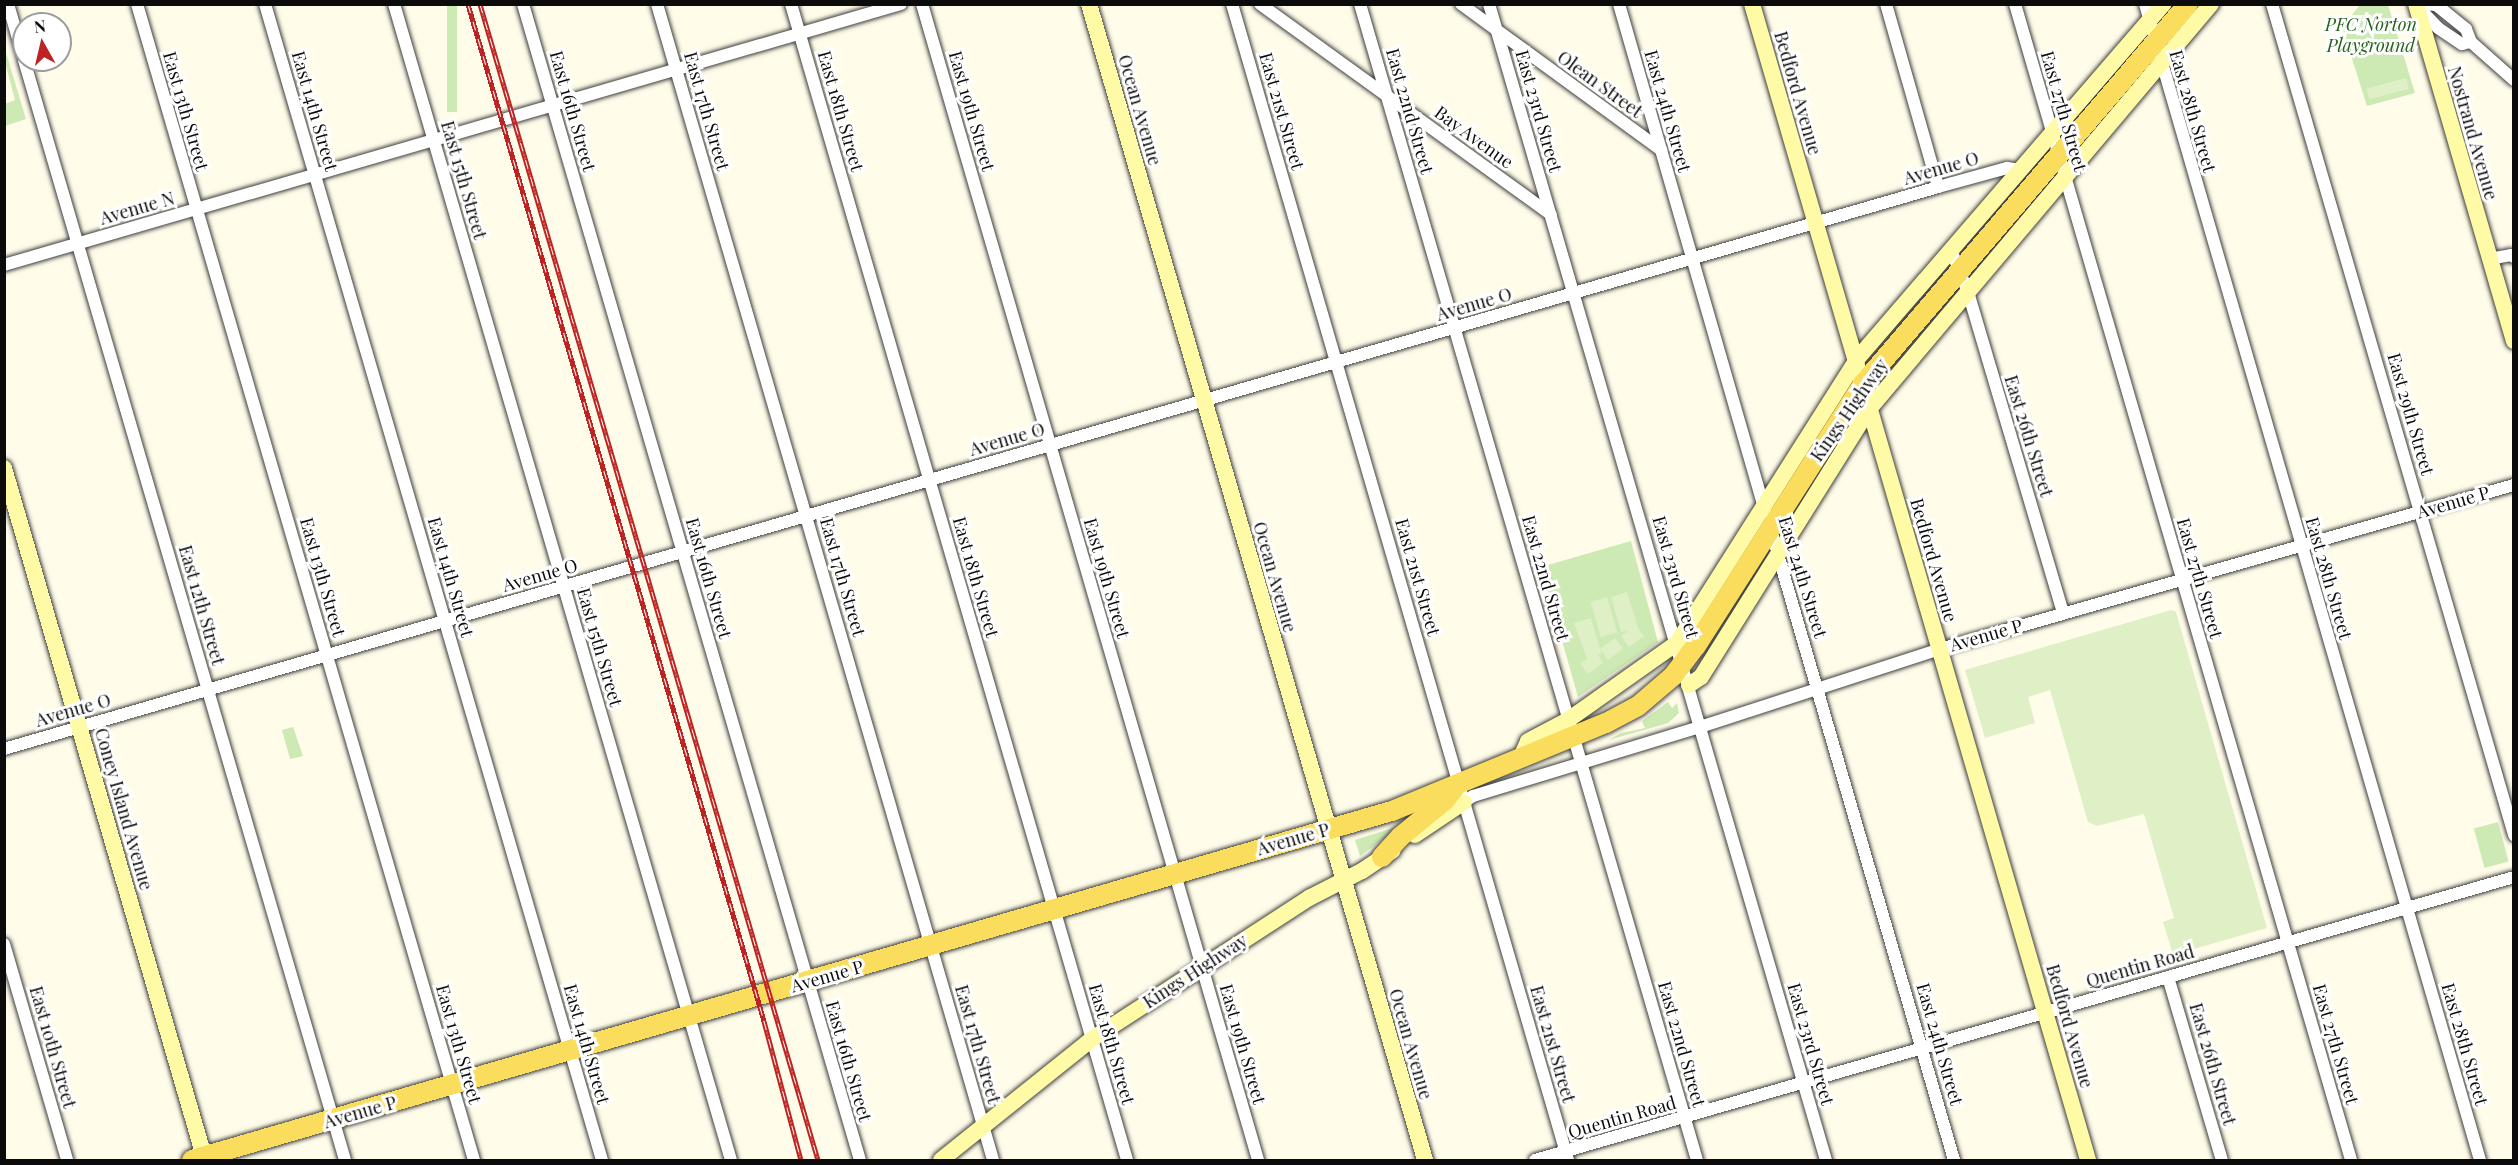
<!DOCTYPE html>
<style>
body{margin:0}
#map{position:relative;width:2518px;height:1165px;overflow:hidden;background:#fffcea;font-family:"Playfair Display",serif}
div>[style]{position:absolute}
.green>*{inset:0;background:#cde9b4;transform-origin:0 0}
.pitch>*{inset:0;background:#dff0c6;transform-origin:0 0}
.roads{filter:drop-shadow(0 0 2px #3e3e3e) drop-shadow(0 0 2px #3e3e3e)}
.street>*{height:12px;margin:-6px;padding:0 6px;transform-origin:6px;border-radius:6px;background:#fff}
.secondary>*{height:16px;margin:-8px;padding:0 8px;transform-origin:8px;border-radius:8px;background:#fffaa5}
.primary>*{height:20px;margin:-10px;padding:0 10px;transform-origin:10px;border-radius:10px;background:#fbdd5e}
.rail>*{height:5px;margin-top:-2.5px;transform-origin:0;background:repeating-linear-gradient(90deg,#fff 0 9px,#bd2322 0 18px);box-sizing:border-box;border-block:2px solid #bd2322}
span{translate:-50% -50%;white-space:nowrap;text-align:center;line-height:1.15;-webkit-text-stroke:6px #fff;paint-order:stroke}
.park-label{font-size:18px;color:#27641b;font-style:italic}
.street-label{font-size:18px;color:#0b0b0b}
.frame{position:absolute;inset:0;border:6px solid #0b0b0b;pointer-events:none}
.north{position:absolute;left:12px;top:12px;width:60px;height:60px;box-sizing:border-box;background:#fff;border:2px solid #9d9d9d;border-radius:50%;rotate:352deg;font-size:16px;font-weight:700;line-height:24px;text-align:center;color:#0b0b0b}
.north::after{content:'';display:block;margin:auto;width:21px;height:27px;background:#bd2322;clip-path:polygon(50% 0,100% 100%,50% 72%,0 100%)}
</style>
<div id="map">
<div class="green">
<div style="left:447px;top:5px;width:10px;height:107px"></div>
<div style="clip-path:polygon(2360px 5px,2388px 5px,2415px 93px,2367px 106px,2342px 27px)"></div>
<div style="clip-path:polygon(4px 46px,26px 119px,5px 126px,5px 104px,15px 100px,5px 62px)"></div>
<div style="clip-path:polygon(1631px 541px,1658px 642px,1578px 697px,1541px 567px)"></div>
<div style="clip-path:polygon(1668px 702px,1672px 708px,1677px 703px,1679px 713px,1668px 723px,1609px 740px,1621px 733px,1645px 728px,1642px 721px)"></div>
<div style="clip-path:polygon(293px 727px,303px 756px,290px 759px,282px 730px)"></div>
<div style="left:2498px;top:822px;width:41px;height:25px;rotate:75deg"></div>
<div style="clip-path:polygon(1393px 828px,1394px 831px,1360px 856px,1355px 840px)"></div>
</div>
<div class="pitch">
<div style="left:2406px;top:78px;width:11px;height:41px;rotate:75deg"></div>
<div style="clip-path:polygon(1627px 592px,1638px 628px,1644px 636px,1629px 647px,1621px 636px,1628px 631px,1621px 632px,1611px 597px)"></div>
<div style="left:1607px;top:597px;width:37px;height:17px;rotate:74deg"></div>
<div style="clip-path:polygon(2171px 610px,2176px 612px,2267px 928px,2173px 955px,2163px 922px,2174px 918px,2144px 814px,2097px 826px,2088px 822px,2050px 690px,2028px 697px,2035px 723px,1985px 738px,1965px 670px)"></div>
<div style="clip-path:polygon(1591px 618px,1600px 649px,1615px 638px,1623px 649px,1608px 660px,1601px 650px,1601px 654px,1598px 655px,1603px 663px,1588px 674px,1580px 663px,1587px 659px,1574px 623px)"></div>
</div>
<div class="roads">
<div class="street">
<div style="left:8px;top:4px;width:57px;rotate:73.8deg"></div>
<div style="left:137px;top:4px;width:1204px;rotate:73.75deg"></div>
<div style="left:265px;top:4px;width:1204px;rotate:73.75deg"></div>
<div style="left:394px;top:4px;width:1204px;rotate:73.75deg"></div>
<div style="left:523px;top:4px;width:1204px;rotate:73.75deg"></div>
<div style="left:657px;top:4px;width:1204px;rotate:73.79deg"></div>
<div style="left:791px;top:4px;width:1204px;rotate:73.79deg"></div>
<div style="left:922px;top:4px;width:1204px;rotate:73.79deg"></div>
<div style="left:1232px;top:4px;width:1204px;rotate:73.79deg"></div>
<div style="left:1260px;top:4px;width:359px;rotate:35.9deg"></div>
<div style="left:1360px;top:4px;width:1204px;rotate:73.75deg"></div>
<div style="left:1461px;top:4px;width:248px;rotate:36.1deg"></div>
<div style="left:1489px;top:4px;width:1204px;rotate:73.75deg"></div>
<div style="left:1619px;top:4px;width:528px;rotate:73.94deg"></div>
<div style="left:1886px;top:4px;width:190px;rotate:74.1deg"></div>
<div style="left:2015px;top:4px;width:1204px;rotate:73.79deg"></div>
<div style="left:2145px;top:4px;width:1204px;rotate:73.84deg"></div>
<div style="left:2272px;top:4px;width:866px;rotate:73.76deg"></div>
<div style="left:2420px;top:4px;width:16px;rotate:4deg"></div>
<div style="left:2436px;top:5px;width:11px;rotate:38deg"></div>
<div style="left:2445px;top:12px;width:27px;rotate:39deg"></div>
<div style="left:2466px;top:29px;width:14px;rotate:69deg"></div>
<div style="left:2471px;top:42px;width:57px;rotate:41.5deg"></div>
<div style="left:2418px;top:7px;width:29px;rotate:46deg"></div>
<div style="left:2438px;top:28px;width:29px;rotate:34deg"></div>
<div style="left:2462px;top:44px;width:9px;rotate:-13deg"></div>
<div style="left:24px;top:60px;width:1146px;rotate:73.73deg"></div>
<div style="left:1951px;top:250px;width:45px;rotate:68deg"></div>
<div style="left:1968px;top:292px;width:335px;rotate:73.5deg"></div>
<div style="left:2489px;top:259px;width:22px;rotate:-10deg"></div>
<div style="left:2511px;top:255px;width:4px;rotate:34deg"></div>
<div style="left:4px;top:265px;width:934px;rotate:-16.22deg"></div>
<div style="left:1770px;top:527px;width:659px;rotate:73.79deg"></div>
<div style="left:4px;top:749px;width:2014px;rotate:-16.2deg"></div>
<div style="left:1938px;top:187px;width:72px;rotate:-15.4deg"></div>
<div style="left:2007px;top:168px;width:13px;rotate:9deg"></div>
<div style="left:1464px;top:802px;width:11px;rotate:-34deg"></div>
<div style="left:1473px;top:796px;width:237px;rotate:-16.9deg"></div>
<div style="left:1700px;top:727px;width:252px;rotate:-18deg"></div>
<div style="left:1940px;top:649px;width:597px;rotate:-15.95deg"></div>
<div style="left:4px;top:944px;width:225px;rotate:73.7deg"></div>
<div style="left:2168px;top:977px;width:191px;rotate:73.6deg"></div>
<div style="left:1535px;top:1160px;width:1019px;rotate:-16.12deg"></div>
</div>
<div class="secondary">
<div style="left:1089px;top:4px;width:1204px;rotate:73.79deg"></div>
<div style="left:1752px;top:4px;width:1204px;rotate:73.79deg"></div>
<div style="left:2416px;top:4px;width:351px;rotate:73.8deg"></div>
<div style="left:4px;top:468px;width:721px;rotate:73.8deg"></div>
<div style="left:1689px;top:685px;width:14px;rotate:-34deg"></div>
<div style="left:1701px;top:677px;width:318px;rotate:-57.9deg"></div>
<div style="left:1870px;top:408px;width:529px;rotate:-49.83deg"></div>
<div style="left:1521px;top:757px;width:17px;rotate:-66deg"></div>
<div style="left:1528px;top:741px;width:45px;rotate:-27.7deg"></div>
<div style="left:1568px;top:720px;width:133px;rotate:-35.2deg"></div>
<div style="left:1677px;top:643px;width:336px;rotate:-57.6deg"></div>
<div style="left:1857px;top:359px;width:469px;rotate:-49.2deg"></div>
<div style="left:1415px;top:835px;width:59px;rotate:-34deg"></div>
<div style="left:941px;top:1160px;width:193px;rotate:-38.7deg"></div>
<div style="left:1092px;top:1039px;width:259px;rotate:-33deg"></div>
<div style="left:1309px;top:898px;width:59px;rotate:-27deg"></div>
<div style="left:1362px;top:871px;width:37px;rotate:-34deg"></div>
</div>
<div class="primary">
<div style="left:1382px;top:857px;width:27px;rotate:-48deg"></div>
<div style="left:1400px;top:837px;width:58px;rotate:-39.4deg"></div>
<div style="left:1445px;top:800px;width:16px;rotate:-52deg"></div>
<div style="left:192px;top:1160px;width:1250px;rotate:-16.22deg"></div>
<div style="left:1392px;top:811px;width:231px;rotate:-22.4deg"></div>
<div style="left:1606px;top:723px;width:36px;rotate:-28deg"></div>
<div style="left:1638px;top:706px;width:46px;rotate:-40.6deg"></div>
<div style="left:1673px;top:676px;width:38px;rotate:-53deg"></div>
<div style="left:1696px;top:646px;width:311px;rotate:-57.5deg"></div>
<div style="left:1863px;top:384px;width:500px;rotate:-49.46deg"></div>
</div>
</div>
<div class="rail">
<div style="left:468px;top:4px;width:1059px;rotate:73.77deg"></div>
<div style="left:764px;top:1021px;width:144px;rotate:75.1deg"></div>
<div style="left:480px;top:4px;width:1204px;rotate:73.7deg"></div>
</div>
<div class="park-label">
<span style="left:2371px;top:35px">PFC Norton<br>Playground</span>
</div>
<div class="street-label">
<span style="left:1600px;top:84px;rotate:36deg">Olean Street</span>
<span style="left:1798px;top:93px;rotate:74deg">Bedford Avenue</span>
<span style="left:1140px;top:110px;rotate:74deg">Ocean Avenue</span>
<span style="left:186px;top:111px;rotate:74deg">East 13th Street</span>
<span style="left:315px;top:111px;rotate:74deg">East 14th Street</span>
<span style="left:573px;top:111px;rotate:74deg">East 16th Street</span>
<span style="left:707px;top:111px;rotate:74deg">East 17th Street</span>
<span style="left:841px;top:111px;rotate:74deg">East 18th Street</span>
<span style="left:972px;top:111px;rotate:74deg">East 19th Street</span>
<span style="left:1282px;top:111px;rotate:74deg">East 21st Street</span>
<span style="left:1410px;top:111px;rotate:74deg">East 22nd Street</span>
<span style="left:1539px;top:111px;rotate:74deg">East 23rd Street</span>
<span style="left:1668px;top:111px;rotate:74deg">East 24th Street</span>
<span style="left:2064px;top:111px;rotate:74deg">East 27th Street</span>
<span style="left:2193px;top:111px;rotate:74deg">East 28th Street</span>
<span style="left:2473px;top:133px;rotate:74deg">Nostrand Avenue</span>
<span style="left:1474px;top:137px;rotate:36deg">Bay Avenue</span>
<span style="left:1941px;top:168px;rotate:-16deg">Avenue O</span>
<span style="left:464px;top:180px;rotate:74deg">East 15th Street</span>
<span style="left:137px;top:208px;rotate:-16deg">Avenue N</span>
<span style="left:1474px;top:304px;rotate:-16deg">Avenue O</span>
<span style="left:1849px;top:410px;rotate:-55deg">Kings Highway</span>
<span style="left:2411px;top:414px;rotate:74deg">East 29th Street</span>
<span style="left:2029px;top:436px;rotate:73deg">East 26th Street</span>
<span style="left:1007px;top:439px;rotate:-16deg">Avenue O</span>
<span style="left:2453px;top:502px;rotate:-16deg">Avenue P</span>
<span style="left:1934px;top:560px;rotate:74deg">Bedford Avenue</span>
<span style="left:540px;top:575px;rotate:-16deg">Avenue O</span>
<span style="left:323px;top:577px;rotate:74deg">East 13th Street</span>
<span style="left:451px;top:577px;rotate:74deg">East 14th Street</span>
<span style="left:843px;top:577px;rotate:74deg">East 17th Street</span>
<span style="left:976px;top:577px;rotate:74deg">East 18th Street</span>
<span style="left:1275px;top:577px;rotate:74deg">Ocean Avenue</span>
<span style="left:1418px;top:577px;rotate:74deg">East 21st Street</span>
<span style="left:1676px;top:577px;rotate:74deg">East 23rd Street</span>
<span style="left:1803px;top:577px;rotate:73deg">East 24th Street</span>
<span style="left:709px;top:578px;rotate:74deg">East 16th Street</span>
<span style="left:1107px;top:578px;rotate:74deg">East 19th Street</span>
<span style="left:1546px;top:578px;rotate:74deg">East 22nd Street</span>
<span style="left:2200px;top:578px;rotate:74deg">East 27th Street</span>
<span style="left:2329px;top:578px;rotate:74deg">East 28th Street</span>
<span style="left:202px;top:605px;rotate:74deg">East 12th Street</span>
<span style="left:1986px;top:635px;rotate:-16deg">Avenue P</span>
<span style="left:600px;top:647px;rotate:74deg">East 15th Street</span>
<span style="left:73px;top:710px;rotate:-16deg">Avenue O</span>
<span style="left:124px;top:809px;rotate:74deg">Coney Island Avenue</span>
<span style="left:1293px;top:839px;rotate:-16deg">Avenue P</span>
<span style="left:2140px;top:966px;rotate:-16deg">Quentin Road</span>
<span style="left:1195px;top:971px;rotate:-33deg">Kings Highway</span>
<span style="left:827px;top:976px;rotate:-16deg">Avenue P</span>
<span style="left:2070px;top:1026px;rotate:74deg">Bedford Avenue</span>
<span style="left:459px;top:1044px;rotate:74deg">East 13th Street</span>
<span style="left:587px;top:1044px;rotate:74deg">East 14th Street</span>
<span style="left:978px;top:1044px;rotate:74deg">East 17th Street</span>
<span style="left:1112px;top:1044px;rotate:74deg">East 18th Street</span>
<span style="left:1243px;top:1044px;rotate:74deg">East 19th Street</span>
<span style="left:1411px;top:1044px;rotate:74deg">Ocean Avenue</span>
<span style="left:1553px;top:1044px;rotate:74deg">East 21st Street</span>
<span style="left:1682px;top:1044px;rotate:74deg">East 22nd Street</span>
<span style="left:1811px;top:1044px;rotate:74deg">East 23rd Street</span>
<span style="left:1940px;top:1044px;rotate:74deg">East 24th Street</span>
<span style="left:2336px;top:1044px;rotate:74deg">East 27th Street</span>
<span style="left:2465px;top:1044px;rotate:74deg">East 28th Street</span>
<span style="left:53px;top:1047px;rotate:74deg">East 10th Street</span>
<span style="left:849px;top:1061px;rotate:74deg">East 16th Street</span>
<span style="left:2213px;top:1064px;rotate:74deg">East 26th Street</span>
<span style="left:360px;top:1112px;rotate:-16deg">Avenue P</span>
<span style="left:1622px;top:1117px;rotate:-16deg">Quentin Road</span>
</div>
<div class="frame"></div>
<div class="north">N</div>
</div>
